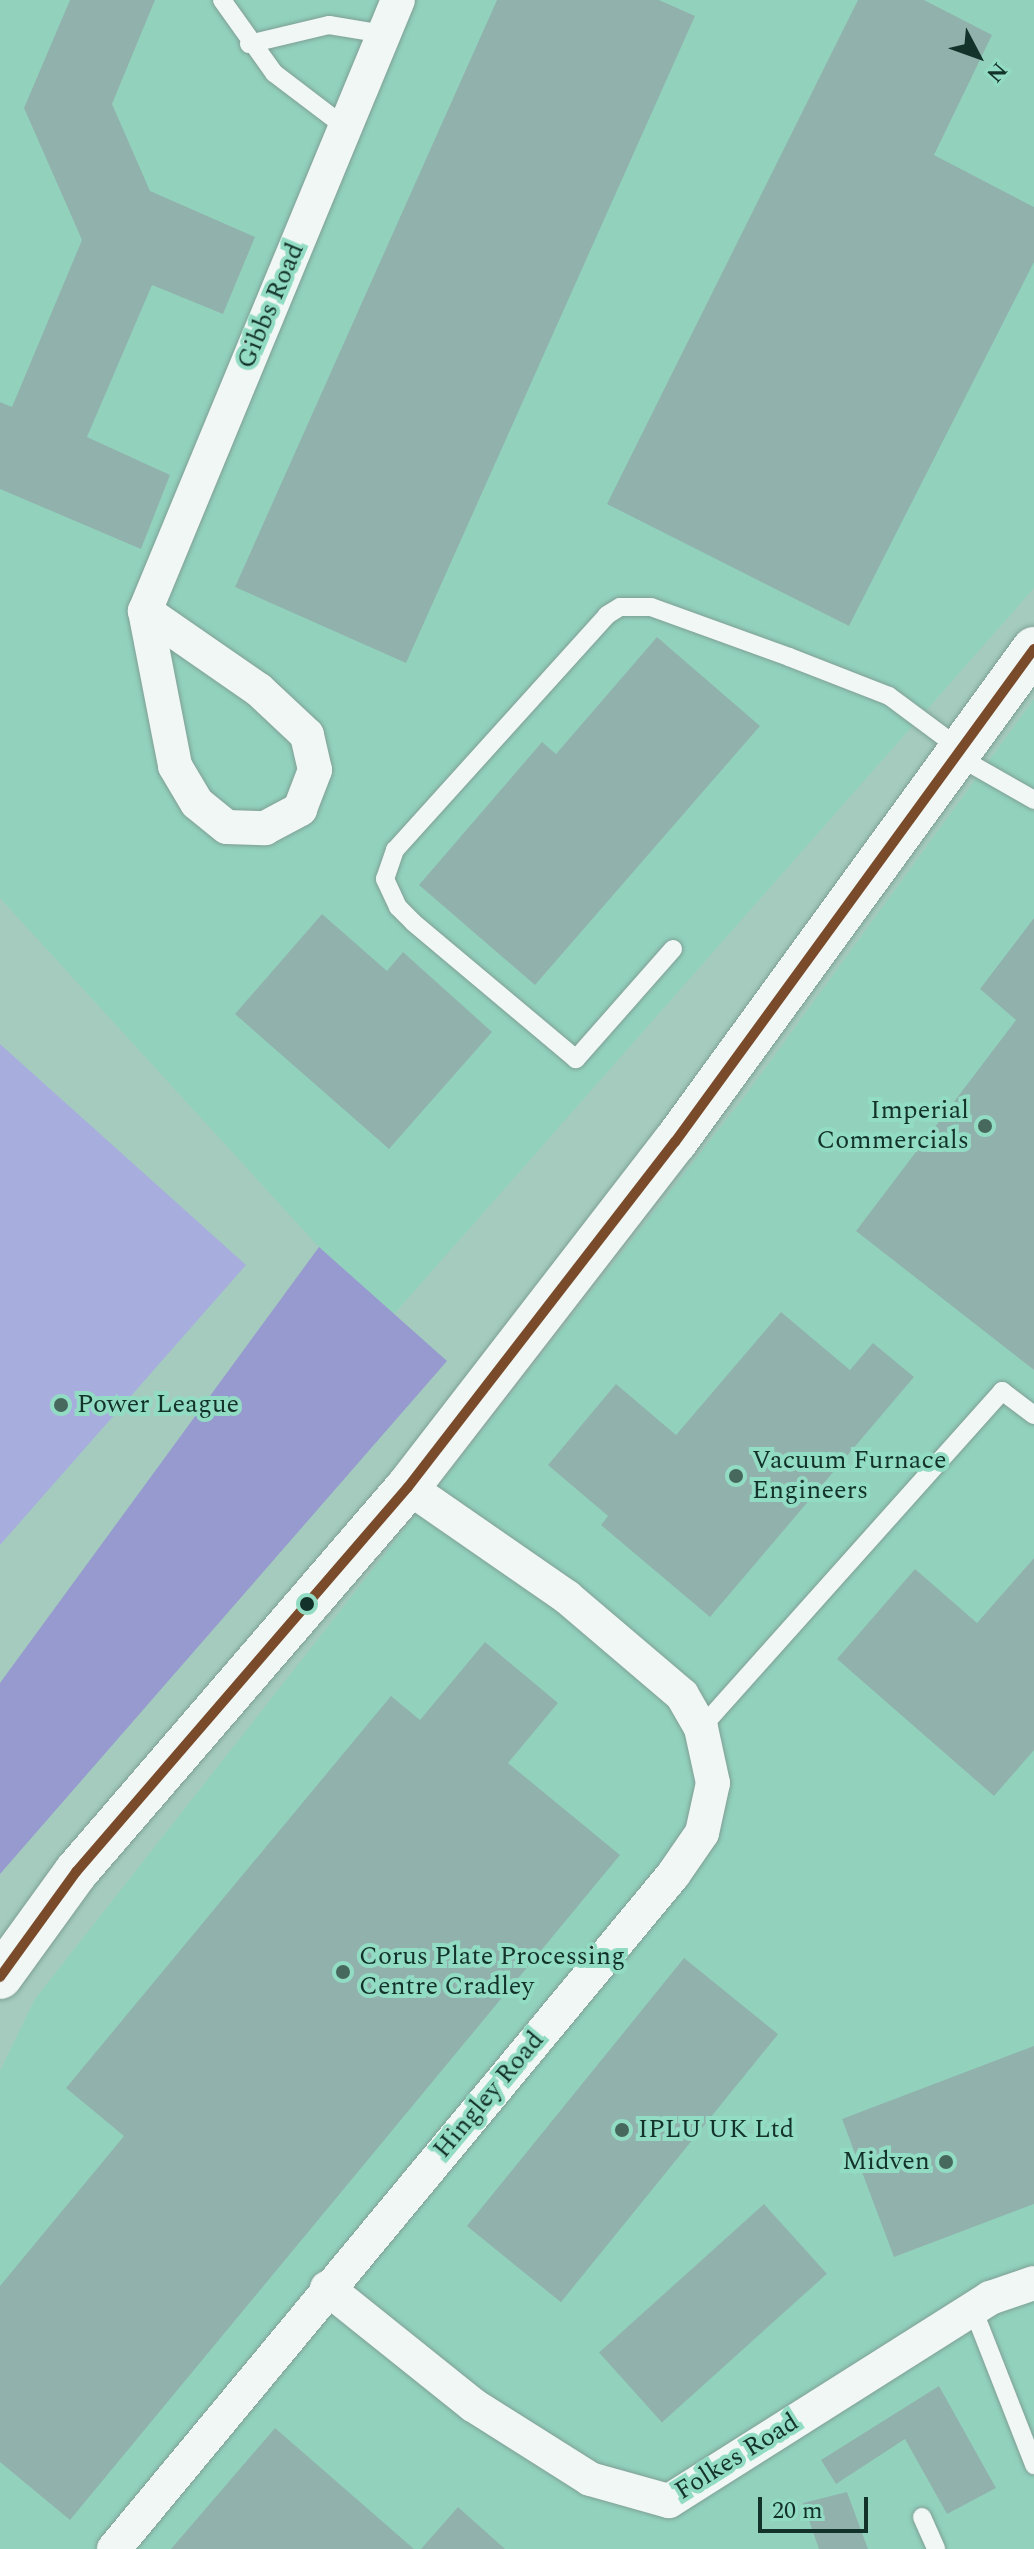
<!DOCTYPE html>
<style>
body{margin:0}
#map{position:relative;width:1034px;height:2549px;overflow:hidden;background:#a4cbbe;font-family:Spectral,serif}
div>[style]{position:absolute}
.built>*{inset:0;background:#92d2bd}
.green>*{inset:0;background:#a7aede}
.forest>*{inset:0;background:#969acf}
.building>*{inset:0;background:#91b2ac;transform-origin:0 0}
.roads{filter:drop-shadow(0 0 2px #7f9f95) drop-shadow(0 0 2px #7f9f95)}
.lane>*{height:18px;margin:-9px;padding:0 9px;transform-origin:9px;border-radius:9px;background:#f1f7f5}
.street>*{height:34px;margin:-17px;padding:0 17px;transform-origin:17px;border-radius:17px;background:#f1f7f5}
.highway>*{height:44px;margin:-22px;padding:0 22px;transform-origin:22px;border-radius:22px;background:#f1f7f5}
.bus-1>*{height:10px;margin:-5px;padding:0 5px;transform-origin:5px;border-radius:5px;background:#7a4b2a}
.dots>*{width:22px;height:22px;translate:-50% -50%;box-sizing:border-box;border:4px solid #93dcc4;border-radius:50%}
span{translate:-50% -50%;white-space:nowrap;text-align:center;line-height:1.15;-webkit-text-stroke:8px #93dcc4;paint-order:stroke}
.street-label{font-size:26px;color:#133229}
.poi-label{font-size:26px;color:#133229}
.right{translate:-100% -50%;text-align:right}
.left{translate:0 -50%;text-align:left}
.north{position:absolute;left:938px;top:16px;width:80px;height:80px;-webkit-text-stroke:6px #93dcc4;paint-order:stroke;rotate:131deg;font-size:22px;font-weight:700;line-height:32px;text-align:center;color:#133229}
.north::after{content:'';display:block;margin:auto;width:28px;height:36px;background:#133229;clip-path:polygon(50% 0,100% 100%,50% 72%,0 100%)}
.scale{position:absolute;left:758px;top:2497px;width:110px;height:36px;box-sizing:border-box;border:4px solid #133229;border-top:0;padding-left:10px;font-size:24px;line-height:28px;white-space:nowrap;color:#133229;-webkit-text-stroke:6px #93dcc4;paint-order:stroke}
</style>
<div id="map">
<div class="built">
<div style="clip-path:polygon(0 0,1034px 0,1034px 588px,394px 1314px,319px 1247px,0 898px)"></div>
<div style="clip-path:polygon(1034px 699px,1034px 2549px,0 2549px,0 2071px,35px 1999px,745px 1096px)"></div>
</div>
<div class="green">
<div style="clip-path:polygon(0 1044px,246px 1265px,0 1545px)"></div>
</div>
<div class="forest">
<div style="clip-path:polygon(319px 1247px,447px 1361px,0 1874px,0 1683px)"></div>
</div>
<div class="building">
<div style="clip-path:polygon(70px 0,155px 0,112px 104px,150px 191px,255px 237px,223px 314px,152px 285px,87px 437px,170px 475px,141px 549px,0 489px,0 402px,12px 407px,82px 240px,24px 108px)"></div>
<div style="clip-path:polygon(497px 0,659px 0,695px 16px,406px 663px,235px 587px)"></div>
<div style="clip-path:polygon(858px 0,924px 0,992px 35px,934px 155px,1034px 207px,1034px 262px,849px 626px,607px 504px)"></div>
<div style="clip-path:polygon(657px 637px,760px 726px,535px 985px,419px 885px,542px 742px,556px 754px)"></div>
<div style="clip-path:polygon(322px 914px,387px 971px,403px 952px,492px 1032px,389px 1149px,235px 1014px)"></div>
<div style="clip-path:polygon(1034px 918px,1034px 1370px,856px 1231px,1016px 1020px,980px 989px)"></div>
<div style="clip-path:polygon(781px 1312px,850px 1370px,873px 1343px,914px 1377px,710px 1617px,601px 1525px,608px 1516px,548px 1465px,616px 1384px,676px 1435px)"></div>
<div style="clip-path:polygon(1034px 1558px,1034px 1750px,994px 1796px,837px 1659px,915px 1569px,977px 1623px)"></div>
<div style="clip-path:polygon(485px 1642px,558px 1703px,508px 1763px,620px 1855px,70px 2520px,0 2462px,0 2286px,124px 2136px,66px 2088px,391px 1696px,420px 1720px)"></div>
<div style="left:684px;top:1958px;width:121px;height:345px;rotate:39deg"></div>
<div style="clip-path:polygon(1034px 2046px,1034px 2204px,894px 2257px,842px 2119px)"></div>
<div style="left:764px;top:2204px;width:94px;height:222px;rotate:48deg"></div>
<div style="clip-path:polygon(939px 2386px,996px 2488px,947px 2514px,905px 2439px,836px 2484px,821px 2460px)"></div>
<div style="clip-path:polygon(275px 2428px,414px 2549px,171px 2549px)"></div>
<div style="clip-path:polygon(847px 2492px,868px 2549px,819px 2549px,803px 2503px)"></div>
<div style="clip-path:polygon(458px 2507px,505px 2549px,421px 2549px)"></div>
</div>
<div class="roads">
<div class="lane">
<div style="left:222px;top:0;width:90px;rotate:54.5deg"></div>
<div style="left:274px;top:73px;width:89px;rotate:37.3deg"></div>
<div style="left:249px;top:44px;width:82px;rotate:-13.4deg"></div>
<div style="left:329px;top:25px;width:56px;rotate:9.3deg"></div>
<div style="left:957px;top:756px;width:89px;rotate:29.7deg"></div>
<div style="left:673px;top:949px;width:147px;rotate:131.4deg"></div>
<div style="left:576px;top:1059px;width:213px;rotate:-140deg"></div>
<div style="left:413px;top:922px;width:21px;rotate:-135deg"></div>
<div style="left:398px;top:907px;width:31px;rotate:-115deg"></div>
<div style="left:385px;top:879px;width:31px;rotate:-71deg"></div>
<div style="left:395px;top:850px;width:316px;rotate:-47.9deg"></div>
<div style="left:607px;top:615px;width:15px;rotate:-32deg"></div>
<div style="left:620px;top:607px;width:31px"></div>
<div style="left:651px;top:607px;width:147px;rotate:19.9deg"></div>
<div style="left:789px;top:657px;width:107px;rotate:21.3deg"></div>
<div style="left:889px;top:696px;width:87px;rotate:36.6deg"></div>
<div style="left:701px;top:1728px;width:452px;rotate:-48.2deg"></div>
<div style="left:1002px;top:1391px;width:40px;rotate:37deg"></div>
<div style="left:973px;top:2309px;width:168px;rotate:68.6deg"></div>
<div style="left:922px;top:2517px;width:35px;rotate:66deg"></div>
</div>
<div class="street">
<div style="left:145px;top:611px;width:158px;rotate:79deg"></div>
<div style="left:175px;top:766px;width:43px;rotate:59.3deg"></div>
<div style="left:197px;top:803px;width:38px;rotate:39deg"></div>
<div style="left:227px;top:827px;width:38px;rotate:2deg"></div>
<div style="left:265px;top:828px;width:40px;rotate:-28deg"></div>
<div style="left:300px;top:809px;width:42px;rotate:-69deg"></div>
<div style="left:315px;top:770px;width:36px;rotate:-103deg"></div>
<div style="left:307px;top:735px;width:66px;rotate:-136.8deg"></div>
<div style="left:259px;top:690px;width:139px;rotate:-145.3deg"></div>
<div style="left:145px;top:611px;width:661px;rotate:-67.51deg"></div>
<div style="left:327px;top:2288px;width:187px;rotate:38.7deg"></div>
<div style="left:473px;top:2405px;width:138px;rotate:32.3deg"></div>
<div style="left:590px;top:2479px;width:82px;rotate:15.6deg"></div>
<div style="left:669px;top:2501px;width:380px;rotate:-32.3deg"></div>
<div style="left:990px;top:2298px;width:46px;rotate:-18.8deg"></div>
<div style="left:114px;top:2549px;width:876px;rotate:-50.33deg"></div>
<div style="left:673px;top:1875px;width:51px;rotate:-55.4deg"></div>
<div style="left:702px;top:1833px;width:51px;rotate:-77.6deg"></div>
<div style="left:713px;top:1783px;width:56px;rotate:-102.3deg"></div>
<div style="left:701px;top:1728px;width:38px;rotate:-120deg"></div>
<div style="left:682px;top:1695px;width:151px;rotate:-139.6deg"></div>
<div style="left:567px;top:1597px;width:193px;rotate:-145.3deg"></div>
</div>
<div class="highway">
<div style="left:0;top:1977px;width:130px;rotate:-54.1deg"></div>
<div style="left:76px;top:1872px;width:508px;rotate:-49.23deg"></div>
<div style="left:408px;top:1487px;width:436px;rotate:-52.3deg"></div>
<div style="left:675px;top:1142px;width:610px;rotate:-53.94deg"></div>
</div>
</div>
<div class="bus-1">
<div style="left:0;top:1977px;width:130px;rotate:-54.1deg"></div>
<div style="left:76px;top:1872px;width:508px;rotate:-49.23deg"></div>
<div style="left:408px;top:1487px;width:436px;rotate:-52.3deg"></div>
<div style="left:675px;top:1142px;width:610px;rotate:-53.94deg"></div>
</div>
<div class="dots">
<div style="left:985px;top:1126px;background:#46685d"></div>
<div style="left:61px;top:1405px;background:#46685d"></div>
<div style="left:736px;top:1476px;background:#46685d"></div>
<div style="left:307px;top:1604px;background:#133229"></div>
<div style="left:343px;top:1972px;background:#46685d"></div>
<div style="left:622px;top:2130px;background:#46685d"></div>
<div style="left:946px;top:2162px;background:#46685d"></div>
</div>
<div class="street-label">
<span style="left:271px;top:306px;rotate:-67deg">Gibbs Road</span>
<span style="left:489px;top:2095px;rotate:-50deg">Hingley Road</span>
<span style="left:737px;top:2457px;rotate:-32deg">Folkes Road</span>
</div>
<div class="poi-label">
<span class="right" style="left:969px;top:1126px">Imperial<br>Commercials</span>
<span class="left" style="left:77px;top:1405px">Power League</span>
<span class="left" style="left:752px;top:1476px">Vacuum Furnace<br>Engineers</span>
<span class="left" style="left:359px;top:1972px">Corus Plate Processing<br>Centre Cradley</span>
<span class="left" style="left:638px;top:2130px">IPLU UK Ltd</span>
<span class="right" style="left:930px;top:2162px">Midven</span>
</div>
<div class="north">N</div>
<div class="scale">20 m</div>
</div>
